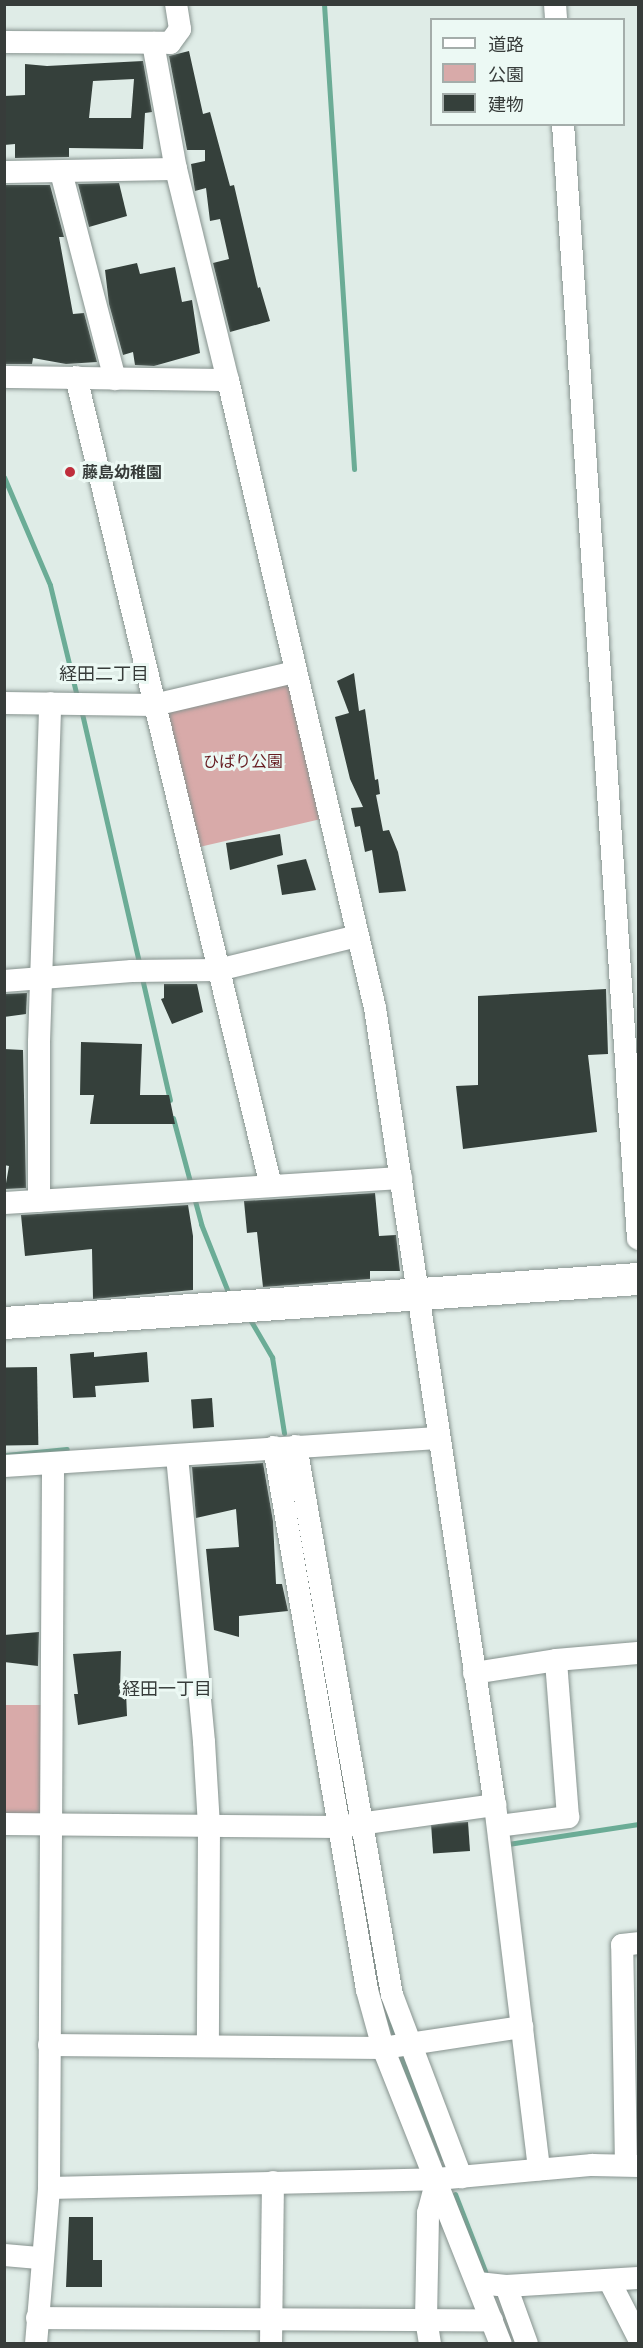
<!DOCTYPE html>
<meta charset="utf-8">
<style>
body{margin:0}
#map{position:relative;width:643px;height:2348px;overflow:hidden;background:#dfece7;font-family:Lato,"Noto Sans JP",sans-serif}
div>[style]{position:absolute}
.green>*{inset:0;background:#d8aaa9;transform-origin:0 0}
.stream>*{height:5px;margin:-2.5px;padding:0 2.5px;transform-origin:2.5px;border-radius:2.5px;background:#6bac96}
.building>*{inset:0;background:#35403b;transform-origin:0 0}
.roads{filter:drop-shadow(0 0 2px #87938f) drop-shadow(0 0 2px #87938f)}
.street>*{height:22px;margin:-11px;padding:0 11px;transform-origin:11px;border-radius:11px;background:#fff}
.secondary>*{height:32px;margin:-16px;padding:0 16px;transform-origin:16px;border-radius:16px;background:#fff}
.dots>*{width:16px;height:16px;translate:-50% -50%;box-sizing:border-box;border:3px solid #ecf9f4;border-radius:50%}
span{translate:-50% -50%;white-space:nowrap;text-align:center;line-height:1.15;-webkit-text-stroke:6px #ecf9f4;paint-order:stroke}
.poi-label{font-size:16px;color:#373c3a;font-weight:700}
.left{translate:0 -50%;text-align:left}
.park-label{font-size:16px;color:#661c21}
.neighbourhood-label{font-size:18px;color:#373c3a}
.frame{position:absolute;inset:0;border:6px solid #373c3a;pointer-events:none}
.legend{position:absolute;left:430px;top:18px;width:195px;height:108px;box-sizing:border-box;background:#ecf9f4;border:2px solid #a4adaa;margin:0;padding:8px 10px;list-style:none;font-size:18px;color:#373c3a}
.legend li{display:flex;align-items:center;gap:12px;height:30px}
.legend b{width:30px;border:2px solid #a4adaa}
</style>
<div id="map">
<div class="green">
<div style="left:295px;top:672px;width:149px;height:145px;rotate:77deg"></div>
<div style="left:5px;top:1705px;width:39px;height:116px"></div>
</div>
<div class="stream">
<div style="left:324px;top:4px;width:466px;rotate:86.3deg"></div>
<div style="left:4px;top:477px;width:117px;rotate:66.9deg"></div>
<div style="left:50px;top:585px;width:115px;rotate:76.4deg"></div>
<div style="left:81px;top:709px;width:264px;rotate:77.1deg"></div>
<div style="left:142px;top:978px;width:125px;rotate:77.1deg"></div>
<div style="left:173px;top:1118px;width:69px;rotate:75deg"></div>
<div style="left:194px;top:1197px;width:28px;rotate:75deg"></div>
<div style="left:201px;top:1224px;width:79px;rotate:68.3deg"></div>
<div style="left:248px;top:1316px;width:48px;rotate:59.7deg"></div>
<div style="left:272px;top:1357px;width:77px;rotate:81deg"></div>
<div style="left:6px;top:1455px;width:61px;rotate:-5.6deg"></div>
<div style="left:508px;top:1844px;width:132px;rotate:-8.7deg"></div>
<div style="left:388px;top:2015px;width:23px;rotate:72deg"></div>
<div style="left:401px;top:2057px;width:109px;rotate:67.9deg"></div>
<div style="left:455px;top:2194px;width:83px;rotate:68.7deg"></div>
</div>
<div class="building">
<div style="clip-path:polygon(189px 51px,203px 114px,210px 112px,230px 186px,234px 185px,258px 288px,260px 287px,270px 321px,230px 332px,213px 263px,229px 259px,220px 219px,210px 221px,206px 188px,195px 191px,191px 164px,205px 161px,205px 150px,187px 150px,169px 56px)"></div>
<div style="clip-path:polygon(evenodd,143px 61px,152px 112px,145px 113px,143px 149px,69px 148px,69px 157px,15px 158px,15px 144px,4px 145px,4px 96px,25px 95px,25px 64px,47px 66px,143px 61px,134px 79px,131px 118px,89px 118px,93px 81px,134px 79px)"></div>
<div style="clip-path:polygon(119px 183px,127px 216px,89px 227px,78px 184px)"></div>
<div style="clip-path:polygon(4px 185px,50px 185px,64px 237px,59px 237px,73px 314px,84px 313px,97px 362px,66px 364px,33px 358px,32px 364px,4px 364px)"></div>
<div style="clip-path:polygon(137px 263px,140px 274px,175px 267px,182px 302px,192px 300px,200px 353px,154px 366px,135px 365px,133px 352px,123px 355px,109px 304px,105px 270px)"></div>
<div style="clip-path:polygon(354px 673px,359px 711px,365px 709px,375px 780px,378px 779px,380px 794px,376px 795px,383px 831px,389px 830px,398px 852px,406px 891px,379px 893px,372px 850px,365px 852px,360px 826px,355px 827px,351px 808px,363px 807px,350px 779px,335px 717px,349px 713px,337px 681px)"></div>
<div style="clip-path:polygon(280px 834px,283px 855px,230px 870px,226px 843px)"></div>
<div style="clip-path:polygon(306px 859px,316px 890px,282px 895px,277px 865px)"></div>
<div style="clip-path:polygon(164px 984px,197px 984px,203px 1012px,172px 1024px,161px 999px,164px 998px)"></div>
<div style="clip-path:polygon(606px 989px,608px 1054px,588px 1055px,597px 1132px,463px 1149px,456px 1086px,478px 1085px,478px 996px)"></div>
<div style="clip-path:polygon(27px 993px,26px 1014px,4px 1017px,4px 994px)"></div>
<div style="clip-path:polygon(81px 1042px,142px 1044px,140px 1095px,169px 1095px,175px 1124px,90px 1124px,94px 1095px,80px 1095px)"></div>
<div style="clip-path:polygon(4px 1049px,23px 1050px,26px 1188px,5px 1189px,9px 1166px,4px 1165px)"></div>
<div style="clip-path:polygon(375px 1193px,379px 1236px,396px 1235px,400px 1271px,370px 1271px,370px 1279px,263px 1287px,257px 1232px,247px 1233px,244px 1201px)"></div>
<div style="clip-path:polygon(188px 1205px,193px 1236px,193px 1290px,93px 1299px,92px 1249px,25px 1256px,21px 1215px)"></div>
<div style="clip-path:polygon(94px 1352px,94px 1357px,147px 1352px,149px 1382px,95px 1386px,96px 1397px,73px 1398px,70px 1354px)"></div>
<div style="left:37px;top:1367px;width:78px;height:33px;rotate:89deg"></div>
<div style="left:212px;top:1398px;width:29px;height:21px;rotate:86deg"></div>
<div style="clip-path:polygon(263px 1463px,273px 1521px,276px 1584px,282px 1584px,288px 1611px,239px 1616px,239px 1637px,214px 1630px,206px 1549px,239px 1547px,236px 1509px,196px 1518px,192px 1467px)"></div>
<div style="clip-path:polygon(39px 1632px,38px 1666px,4px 1662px,4px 1635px)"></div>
<div style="clip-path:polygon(121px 1651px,120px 1691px,126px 1691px,127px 1716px,78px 1725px,74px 1694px,78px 1694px,73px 1654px)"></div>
<div style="left:468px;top:1822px;width:29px;height:37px;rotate:86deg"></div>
<div style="clip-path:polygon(69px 2217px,93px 2217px,93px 2260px,102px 2260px,102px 2287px,66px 2287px)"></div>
</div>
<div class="roads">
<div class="street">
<div style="left:555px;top:4px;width:16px;rotate:86deg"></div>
<div style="left:4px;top:42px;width:166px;rotate:0.3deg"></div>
<div style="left:170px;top:43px;width:17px;rotate:-54deg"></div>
<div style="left:180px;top:29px;width:25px;rotate:-99deg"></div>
<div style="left:153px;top:43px;width:128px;rotate:79.7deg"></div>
<div style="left:176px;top:169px;width:217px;rotate:76.2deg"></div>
<div style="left:228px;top:380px;width:645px;rotate:76.83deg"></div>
<div style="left:375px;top:1008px;width:806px;rotate:81.44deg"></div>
<div style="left:495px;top:1805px;width:367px;rotate:83.1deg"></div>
<div style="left:563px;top:124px;width:1117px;rotate:86.15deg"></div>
<div style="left:4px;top:172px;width:172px;rotate:-1deg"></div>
<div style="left:61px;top:172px;width:214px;rotate:75.4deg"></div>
<div style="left:4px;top:377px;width:224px;rotate:0.8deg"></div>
<div style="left:76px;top:377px;width:832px;rotate:76.45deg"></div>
<div style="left:4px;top:703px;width:150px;rotate:0.8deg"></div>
<div style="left:154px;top:705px;width:145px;rotate:-13.2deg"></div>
<div style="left:4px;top:981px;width:128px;rotate:-4.5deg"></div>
<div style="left:132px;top:971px;width:86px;rotate:-0.7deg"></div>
<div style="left:218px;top:970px;width:144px;rotate:-13.7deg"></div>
<div style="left:39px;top:1201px;width:159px;rotate:-90deg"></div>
<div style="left:39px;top:1042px;width:339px;rotate:-88.1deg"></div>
<div style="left:4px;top:1203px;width:398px;rotate:-3.6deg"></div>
<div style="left:296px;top:1446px;width:557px;rotate:80.08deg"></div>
<div style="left:392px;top:1995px;width:195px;rotate:69.2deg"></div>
<div style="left:274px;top:1447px;width:551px;rotate:80.28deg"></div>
<div style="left:367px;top:1990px;width:60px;rotate:74.6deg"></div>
<div style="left:383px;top:2048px;width:319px;rotate:68.3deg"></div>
<div style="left:177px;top:1456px;width:287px;rotate:84.6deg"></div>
<div style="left:204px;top:1742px;width:85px;rotate:86.6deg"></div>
<div style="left:209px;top:1827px;width:219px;rotate:90.3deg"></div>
<div style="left:4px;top:1466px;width:435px;rotate:-3.7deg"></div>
<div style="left:474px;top:1673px;width:83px;rotate:-9deg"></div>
<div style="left:556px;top:1660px;width:82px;rotate:-4.9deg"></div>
<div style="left:4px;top:1824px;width:334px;rotate:0.5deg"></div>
<div style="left:338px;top:1827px;width:159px;rotate:-8deg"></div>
<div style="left:498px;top:1826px;width:71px;rotate:-7.3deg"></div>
<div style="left:568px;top:1817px;width:157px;rotate:-94.4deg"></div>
<div style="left:49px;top:2045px;width:334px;rotate:0.5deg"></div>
<div style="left:383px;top:2048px;width:141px;rotate:-8.6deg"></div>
<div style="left:626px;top:2165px;width:220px;rotate:-91deg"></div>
<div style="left:622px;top:1945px;width:16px;rotate:-7deg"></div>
<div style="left:49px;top:2188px;width:388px;rotate:-1.3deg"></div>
<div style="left:437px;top:2179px;width:156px;rotate:-5.2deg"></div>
<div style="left:592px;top:2165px;width:46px;rotate:1.2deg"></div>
<div style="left:4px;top:2255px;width:38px;rotate:5deg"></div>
<div style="left:609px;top:2280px;width:64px;rotate:63deg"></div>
<div style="left:478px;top:2283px;width:28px;rotate:6deg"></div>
<div style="left:506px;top:2286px;width:132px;rotate:-3.5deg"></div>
<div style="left:506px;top:2286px;width:62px;rotate:70.1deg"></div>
<div style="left:37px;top:2318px;width:455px;rotate:0.3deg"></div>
<div style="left:36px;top:2344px;width:157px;rotate:-85.2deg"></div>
<div style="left:49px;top:2188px;width:725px;rotate:-89.68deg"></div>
<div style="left:271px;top:2344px;width:162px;rotate:-89.3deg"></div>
<div style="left:430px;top:2344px;width:24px;rotate:-99deg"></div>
<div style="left:426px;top:2320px;width:107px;rotate:-88.9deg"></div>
<div style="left:428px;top:2213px;width:35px;rotate:-75deg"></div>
</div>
<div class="secondary">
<div style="left:4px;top:1323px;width:636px;rotate:-3.97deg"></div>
</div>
</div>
<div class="dots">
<div style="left:70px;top:472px;background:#bf2e3c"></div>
</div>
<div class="poi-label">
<span class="left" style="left:82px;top:472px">藤島幼稚園</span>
</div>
<div class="park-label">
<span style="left:243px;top:761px">ひばり公園</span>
</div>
<div class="neighbourhood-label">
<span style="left:104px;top:673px">経田二丁目</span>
<span style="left:167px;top:1688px">経田一丁目</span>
</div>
<div class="frame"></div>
<ul class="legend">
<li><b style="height:8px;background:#fff"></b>道路</li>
<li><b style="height:16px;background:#d8aaa9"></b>公園</li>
<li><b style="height:16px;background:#35403b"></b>建物</li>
</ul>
</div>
